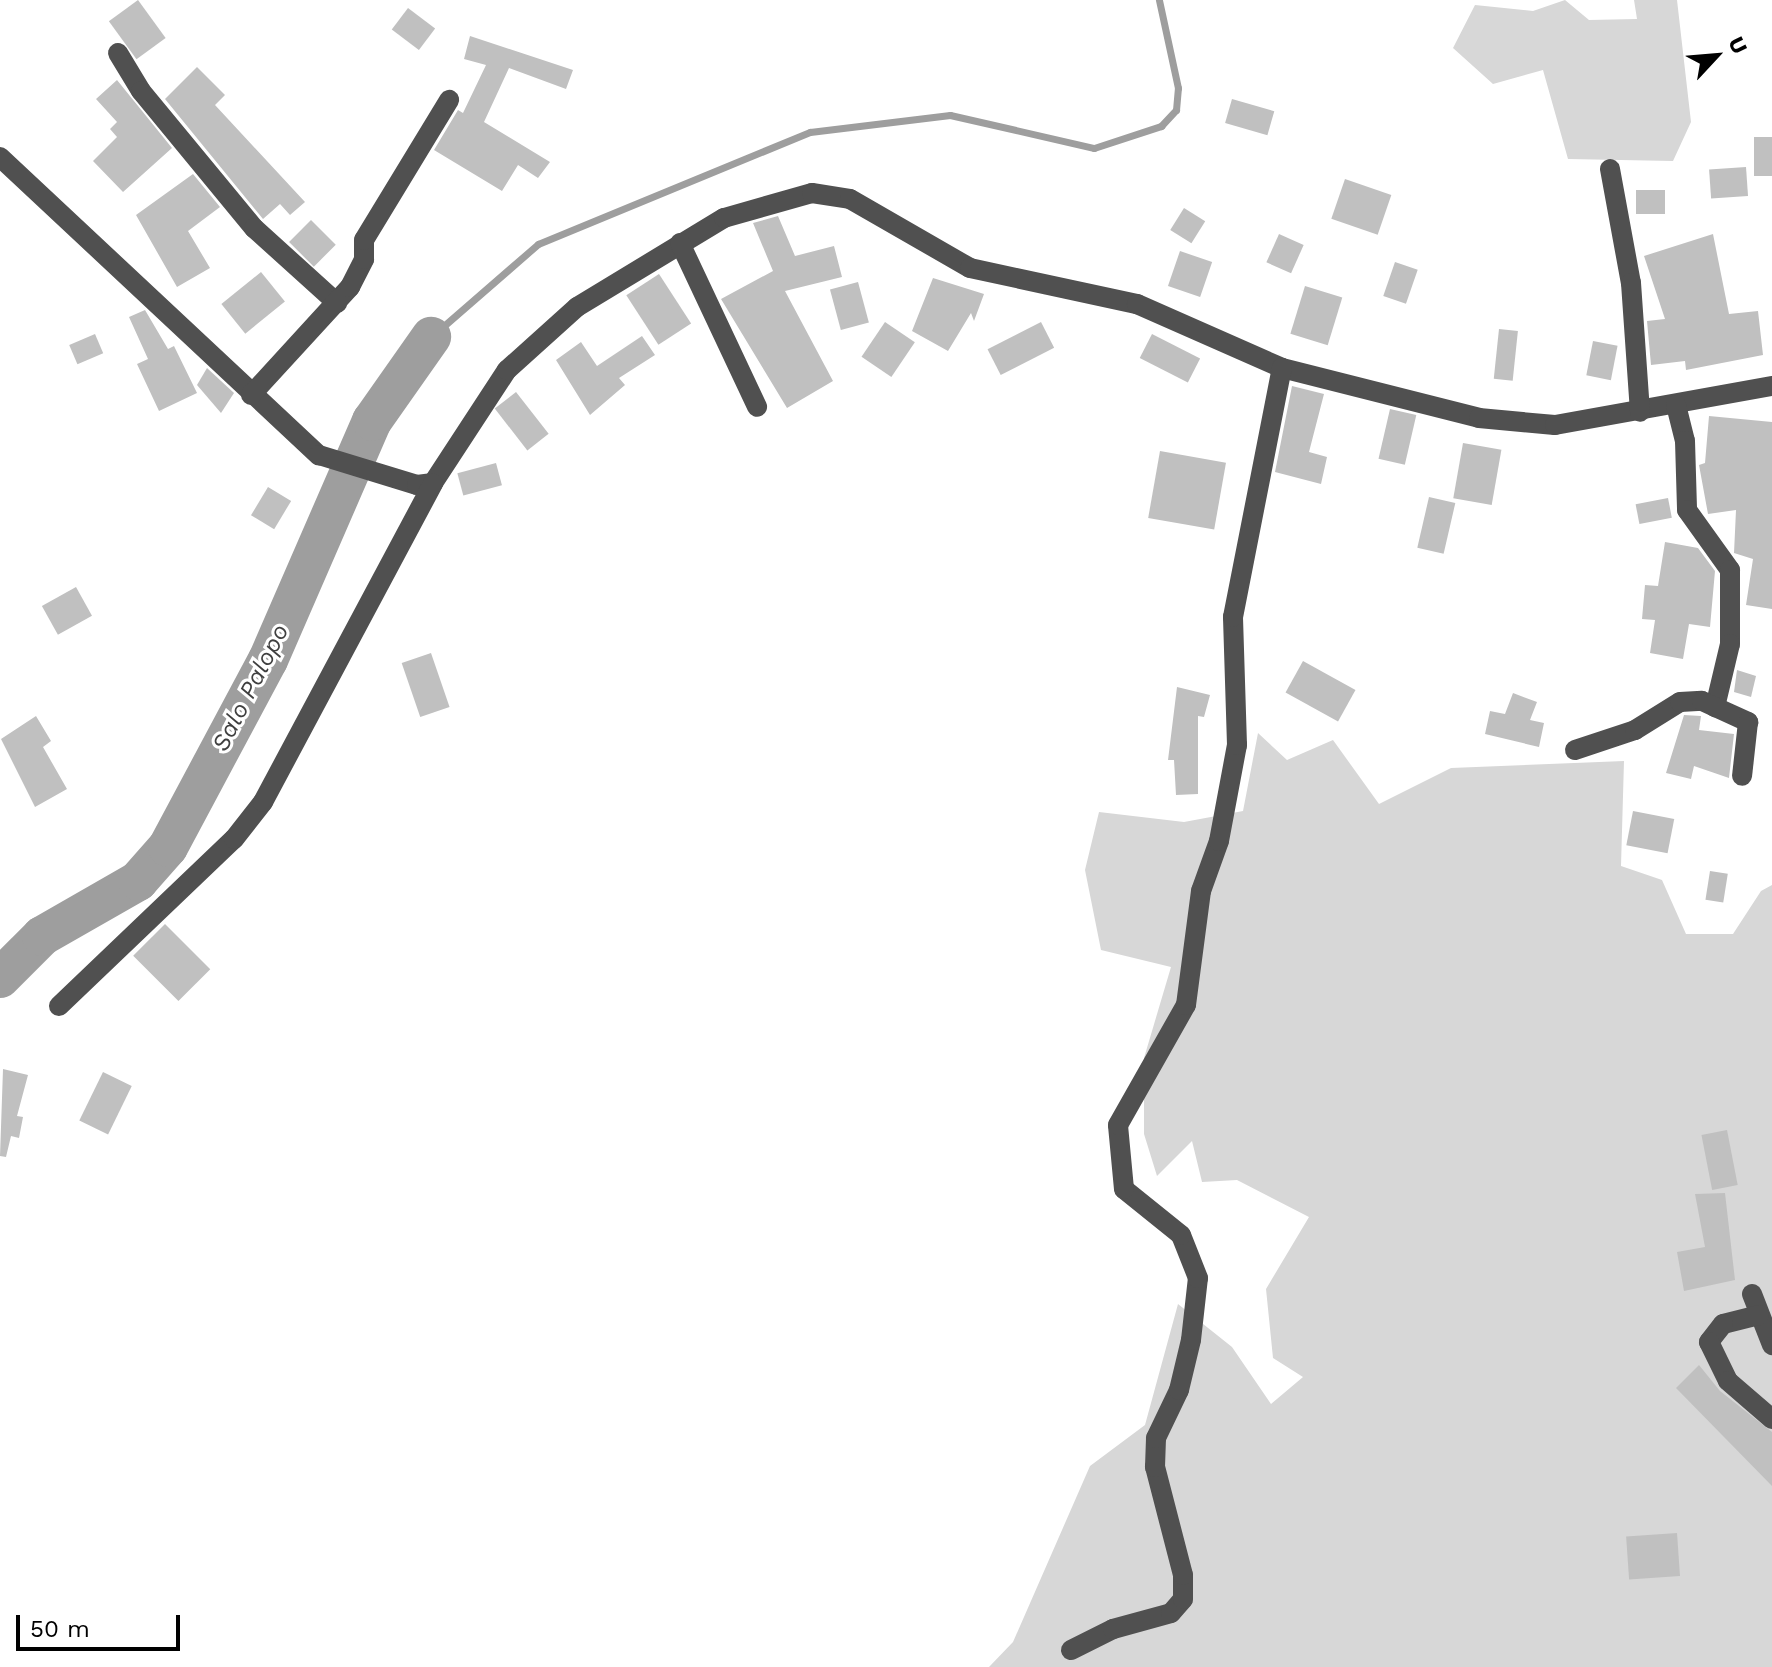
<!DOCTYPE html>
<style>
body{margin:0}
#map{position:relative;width:1772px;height:1667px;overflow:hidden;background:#fff;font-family:"Work Sans",sans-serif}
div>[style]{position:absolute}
.green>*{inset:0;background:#d7d7d7}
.stream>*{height:7px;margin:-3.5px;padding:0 3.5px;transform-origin:3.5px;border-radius:3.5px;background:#9e9e9e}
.river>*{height:40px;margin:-20px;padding:0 20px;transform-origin:20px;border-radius:20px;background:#9e9e9e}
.building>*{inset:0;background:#c0c0c0;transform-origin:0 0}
.minor>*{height:20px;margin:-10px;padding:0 10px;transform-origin:10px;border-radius:10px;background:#505050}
span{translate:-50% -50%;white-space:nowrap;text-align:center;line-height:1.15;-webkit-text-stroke:6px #fff;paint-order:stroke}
.water-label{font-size:24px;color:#3f3f3f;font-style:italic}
.north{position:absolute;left:1676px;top:16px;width:80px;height:80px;-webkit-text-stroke:6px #fff;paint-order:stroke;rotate:64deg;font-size:22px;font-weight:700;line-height:32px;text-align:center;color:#000}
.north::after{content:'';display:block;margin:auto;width:28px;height:36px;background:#000;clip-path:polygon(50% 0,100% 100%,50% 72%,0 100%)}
.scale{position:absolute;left:16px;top:1615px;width:164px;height:36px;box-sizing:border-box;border:4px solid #000;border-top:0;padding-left:10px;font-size:24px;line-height:28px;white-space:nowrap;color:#000;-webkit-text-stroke:6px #fff;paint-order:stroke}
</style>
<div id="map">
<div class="green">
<div style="clip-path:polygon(1565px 0,1589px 20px,1637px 19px,1634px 0,1677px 0,1691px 122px,1673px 161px,1568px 159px,1543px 70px,1493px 84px,1453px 48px,1475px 5px,1533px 11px)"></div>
<div style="clip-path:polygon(1258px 733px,1287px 760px,1333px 740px,1379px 804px,1451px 768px,1624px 761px,1621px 866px,1662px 880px,1686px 934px,1733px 934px,1761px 891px,1772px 885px,1772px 1667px,989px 1667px,1013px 1642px,1090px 1466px,1145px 1425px,1178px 1304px,1232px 1347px,1271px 1404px,1303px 1377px,1273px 1358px,1266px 1289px,1309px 1217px,1237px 1180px,1202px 1182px,1192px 1141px,1157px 1176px,1144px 1134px,1144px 1058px,1171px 967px,1101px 950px,1085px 870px,1099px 812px,1184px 822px,1243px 811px)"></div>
</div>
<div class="stream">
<div style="left:431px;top:337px;width:142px;rotate:-41deg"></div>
<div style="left:538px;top:244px;width:294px;rotate:-22.4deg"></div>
<div style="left:810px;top:132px;width:141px;rotate:-6.9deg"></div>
<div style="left:950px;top:115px;width:148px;rotate:12.9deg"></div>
<div style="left:1094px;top:148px;width:71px;rotate:-18.2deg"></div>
<div style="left:1161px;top:126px;width:22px;rotate:-47deg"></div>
<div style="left:1176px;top:110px;width:22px;rotate:-85deg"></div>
<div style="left:1178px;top:88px;width:90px;rotate:-102.2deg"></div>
</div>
<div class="river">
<div style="left:0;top:978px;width:59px;rotate:-45deg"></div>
<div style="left:42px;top:936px;width:111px;rotate:-29.8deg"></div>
<div style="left:138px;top:881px;width:45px;rotate:-48.6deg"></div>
<div style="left:168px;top:847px;width:212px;rotate:-61.9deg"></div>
<div style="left:268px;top:660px;width:261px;rotate:-66.5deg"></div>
<div style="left:372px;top:421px;width:103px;rotate:-54.9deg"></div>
</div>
<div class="building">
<div style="left:138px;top:0;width:47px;height:36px;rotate:54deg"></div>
<div style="left:408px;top:8px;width:34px;height:27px;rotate:37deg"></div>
<div style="clip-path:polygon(470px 36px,573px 70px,566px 89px,509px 68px,484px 122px,550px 162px,538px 178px,518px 165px,502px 191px,434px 150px,458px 110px,463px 113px,486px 65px,464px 59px)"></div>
<div style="clip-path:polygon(197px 67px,225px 95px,215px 105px,305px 202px,290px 215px,280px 204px,263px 219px,165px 99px)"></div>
<div style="clip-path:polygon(117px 80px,172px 148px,123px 192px,93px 161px,117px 137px,110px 129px,117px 122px,96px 99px)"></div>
<div style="left:1232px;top:99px;width:44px;height:25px;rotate:16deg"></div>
<div style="left:1754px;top:137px;width:18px;height:39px"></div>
<div style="left:1746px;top:167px;width:29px;height:37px;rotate:86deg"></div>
<div style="clip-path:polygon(193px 174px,220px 207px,188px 231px,210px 268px,177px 287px,136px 215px)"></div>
<div style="left:1345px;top:179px;width:49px;height:42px;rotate:19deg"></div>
<div style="left:1665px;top:190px;width:24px;height:29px;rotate:90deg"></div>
<div style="left:1184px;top:208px;width:25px;height:26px;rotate:32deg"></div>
<div style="clip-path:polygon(778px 216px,795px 256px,834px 246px,842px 277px,785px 291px,833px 381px,787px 408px,721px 299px,773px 271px,753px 223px)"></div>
<div style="left:311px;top:220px;width:35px;height:31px;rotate:45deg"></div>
<div style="left:1279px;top:234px;width:27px;height:31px;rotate:24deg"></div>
<div style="clip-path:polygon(1713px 234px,1729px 314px,1758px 311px,1763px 355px,1686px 370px,1685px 361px,1651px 365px,1647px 321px,1665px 319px,1644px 256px)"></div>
<div style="left:1180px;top:251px;width:34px;height:37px;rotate:19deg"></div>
<div style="left:1395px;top:262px;width:24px;height:36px;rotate:19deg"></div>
<div style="left:261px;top:272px;width:38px;height:51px;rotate:51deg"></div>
<div style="left:659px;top:274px;width:59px;height:39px;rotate:57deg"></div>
<div style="clip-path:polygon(933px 278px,984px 294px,974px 321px,971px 313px,948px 351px,912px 331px)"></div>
<div style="left:858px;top:282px;width:42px;height:29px;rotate:75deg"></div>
<div style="left:1305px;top:286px;width:39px;height:50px;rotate:17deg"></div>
<div style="clip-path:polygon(145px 310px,168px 349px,174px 346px,197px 393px,159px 411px,137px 364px,148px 359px,129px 317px)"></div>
<div style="left:885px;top:322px;width:36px;height:42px;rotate:34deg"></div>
<div style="left:1041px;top:322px;width:29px;height:60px;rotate:63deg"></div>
<div style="left:1499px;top:329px;width:19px;height:50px;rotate:6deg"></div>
<div style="left:95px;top:334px;width:21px;height:28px;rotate:67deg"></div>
<div style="left:1152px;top:334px;width:54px;height:27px;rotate:27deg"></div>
<div style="clip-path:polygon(642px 336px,655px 355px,619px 378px,625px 385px,590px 415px,556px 360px,581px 342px,597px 366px)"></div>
<div style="left:1593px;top:341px;width:25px;height:35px;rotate:11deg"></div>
<div style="clip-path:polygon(207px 368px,234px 393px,221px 413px,197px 385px)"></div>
<div style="clip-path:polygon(1292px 386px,1324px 394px,1309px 452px,1327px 457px,1321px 484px,1275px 472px)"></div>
<div style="left:516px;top:392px;width:53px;height:27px;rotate:52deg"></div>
<div style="left:1390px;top:409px;width:27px;height:51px;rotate:13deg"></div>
<div style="clip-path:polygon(1709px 416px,1772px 422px,1772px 609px,1746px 605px,1753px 559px,1734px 553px,1736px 510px,1708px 514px,1699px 465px,1705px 463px)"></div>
<div style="left:1463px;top:443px;width:39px;height:56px;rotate:10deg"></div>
<div style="left:1160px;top:451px;width:67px;height:68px;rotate:10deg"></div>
<div style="left:496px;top:463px;width:23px;height:40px;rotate:75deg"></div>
<div style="left:268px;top:487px;width:27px;height:33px;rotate:31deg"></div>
<div style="left:1429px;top:497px;width:27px;height:52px;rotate:13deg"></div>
<div style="left:1668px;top:498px;width:20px;height:33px;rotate:79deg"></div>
<div style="clip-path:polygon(1665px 542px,1698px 548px,1715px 571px,1710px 627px,1689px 624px,1683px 659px,1650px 653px,1655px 620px,1642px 619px,1645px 585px,1658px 586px)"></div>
<div style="left:76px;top:587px;width:33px;height:39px;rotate:61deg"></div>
<div style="left:431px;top:653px;width:57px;height:31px;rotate:71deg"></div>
<div style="left:1303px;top:661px;width:60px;height:36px;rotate:29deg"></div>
<div style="clip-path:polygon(1737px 670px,1756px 676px,1751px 697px,1734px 692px)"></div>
<div style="clip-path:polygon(1177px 687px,1210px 695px,1204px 717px,1198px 716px,1198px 794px,1176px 795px,1174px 760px,1168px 760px)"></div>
<div style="clip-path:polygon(1513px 693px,1537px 702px,1530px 720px,1544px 723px,1539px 747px,1485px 734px,1490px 711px,1505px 714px)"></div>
<div style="clip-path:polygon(1684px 715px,1701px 716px,1699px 730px,1734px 734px,1729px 778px,1694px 766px,1691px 779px,1666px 773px)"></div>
<div style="clip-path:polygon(36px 716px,51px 741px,43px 747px,67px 789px,35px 807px,1px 739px)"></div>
<div style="left:1633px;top:811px;width:42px;height:35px;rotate:11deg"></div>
<div style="left:1710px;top:871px;width:18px;height:29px;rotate:9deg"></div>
<div style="left:165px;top:924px;width:64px;height:45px;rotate:45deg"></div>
<div style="clip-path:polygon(3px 1069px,28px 1075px,17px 1116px,23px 1117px,19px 1138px,11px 1136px,6px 1157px,0 1156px)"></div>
<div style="left:103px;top:1072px;width:32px;height:54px;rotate:26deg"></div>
<div style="left:1727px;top:1130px;width:56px;height:26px;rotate:79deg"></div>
<div style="clip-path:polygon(1725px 1193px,1735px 1280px,1684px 1291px,1677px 1252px,1705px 1247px,1695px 1194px)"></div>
<div style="clip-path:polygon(1699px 1365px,1720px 1391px,1772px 1432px,1772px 1486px,1676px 1388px)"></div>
<div style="left:1677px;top:1533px;width:43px;height:51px;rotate:86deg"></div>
</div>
<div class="minor">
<div style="left:118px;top:53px;width:44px;rotate:58.8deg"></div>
<div style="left:141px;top:91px;width:178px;rotate:50.5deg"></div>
<div style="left:254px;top:228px;width:112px;rotate:42.1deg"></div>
<div style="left:0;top:157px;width:437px;rotate:43.1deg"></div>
<div style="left:319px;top:455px;width:102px;rotate:17deg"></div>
<div style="left:417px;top:485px;width:16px;rotate:-7deg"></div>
<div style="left:433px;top:483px;width:135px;rotate:-56.8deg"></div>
<div style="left:507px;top:370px;width:94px;rotate:-42deg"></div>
<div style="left:577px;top:307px;width:172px;rotate:-31.2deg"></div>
<div style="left:724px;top:218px;width:91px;rotate:-15.9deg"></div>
<div style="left:812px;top:193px;width:38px;rotate:9deg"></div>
<div style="left:850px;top:199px;width:138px;rotate:29.9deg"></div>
<div style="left:970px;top:268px;width:171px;rotate:12.2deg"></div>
<div style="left:1137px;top:304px;width:158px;rotate:23.8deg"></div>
<div style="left:1282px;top:368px;width:203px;rotate:14.2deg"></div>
<div style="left:1479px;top:418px;width:76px;rotate:5.3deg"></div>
<div style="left:1555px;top:425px;width:220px;rotate:-10.2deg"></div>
<div style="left:1610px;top:169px;width:116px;rotate:79.6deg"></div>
<div style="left:1631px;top:283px;width:129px;rotate:86deg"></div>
<div style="left:680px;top:243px;width:181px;rotate:64.8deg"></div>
<div style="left:251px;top:395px;width:147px;rotate:-47.5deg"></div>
<div style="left:350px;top:287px;width:31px;rotate:-63deg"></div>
<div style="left:364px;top:259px;width:19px;rotate:-90deg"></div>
<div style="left:364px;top:240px;width:164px;rotate:-58.7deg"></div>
<div style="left:1676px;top:405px;width:37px;rotate:76deg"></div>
<div style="left:1685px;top:441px;width:69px;rotate:88.3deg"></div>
<div style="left:1687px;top:510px;width:74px;rotate:54.4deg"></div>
<div style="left:1730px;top:570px;width:74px;rotate:90deg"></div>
<div style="left:1730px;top:644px;width:65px;rotate:103.4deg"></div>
<div style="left:1575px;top:750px;width:63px;rotate:-18.4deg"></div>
<div style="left:1635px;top:730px;width:53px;rotate:-31.9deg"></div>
<div style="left:1680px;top:702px;width:22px;rotate:-3deg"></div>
<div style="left:1702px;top:701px;width:51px;rotate:24.5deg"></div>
<div style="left:1748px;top:722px;width:54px;rotate:96.3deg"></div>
<div style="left:59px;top:1006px;width:242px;rotate:-43.7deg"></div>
<div style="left:234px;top:839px;width:47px;rotate:-51.9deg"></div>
<div style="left:263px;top:802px;width:361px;rotate:-61.9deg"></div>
<div style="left:1752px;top:1294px;width:55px;rotate:68.6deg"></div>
<div style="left:1759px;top:1315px;width:37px;rotate:166deg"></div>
<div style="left:1723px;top:1324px;width:23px;rotate:128deg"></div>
<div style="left:1709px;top:1342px;width:43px;rotate:64deg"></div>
<div style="left:1728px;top:1381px;width:58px;rotate:40.8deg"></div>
<div style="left:1071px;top:1650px;width:47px;rotate:-26.6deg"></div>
<div style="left:1113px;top:1629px;width:60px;rotate:-15.4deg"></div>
<div style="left:1171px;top:1613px;width:18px;rotate:-49deg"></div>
<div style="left:1183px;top:1599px;width:24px;rotate:-90deg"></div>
<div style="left:1183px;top:1575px;width:112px;rotate:-104.5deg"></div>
<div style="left:1155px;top:1467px;width:29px;rotate:-88deg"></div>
<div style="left:1156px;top:1438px;width:53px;rotate:-64.4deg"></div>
<div style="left:1179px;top:1390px;width:51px;rotate:-76.5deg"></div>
<div style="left:1191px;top:1340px;width:62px;rotate:-83.6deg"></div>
<div style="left:1198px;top:1278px;width:46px;rotate:-111.6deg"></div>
<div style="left:1181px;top:1235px;width:73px;rotate:-141.1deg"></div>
<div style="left:1124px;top:1189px;width:64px;rotate:-95.4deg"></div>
<div style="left:1118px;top:1125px;width:138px;rotate:-60.5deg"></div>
<div style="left:1186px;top:1005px;width:115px;rotate:-82.5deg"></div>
<div style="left:1201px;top:891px;width:53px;rotate:-70.2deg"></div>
<div style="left:1219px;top:841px;width:98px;rotate:-79.4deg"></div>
<div style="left:1237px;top:745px;width:128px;rotate:-91.8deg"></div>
<div style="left:1233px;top:617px;width:254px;rotate:-78.9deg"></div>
</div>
<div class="water-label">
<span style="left:251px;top:688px;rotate:-63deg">Salo Palopo</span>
</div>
<div class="north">U</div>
<div class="scale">50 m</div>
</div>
